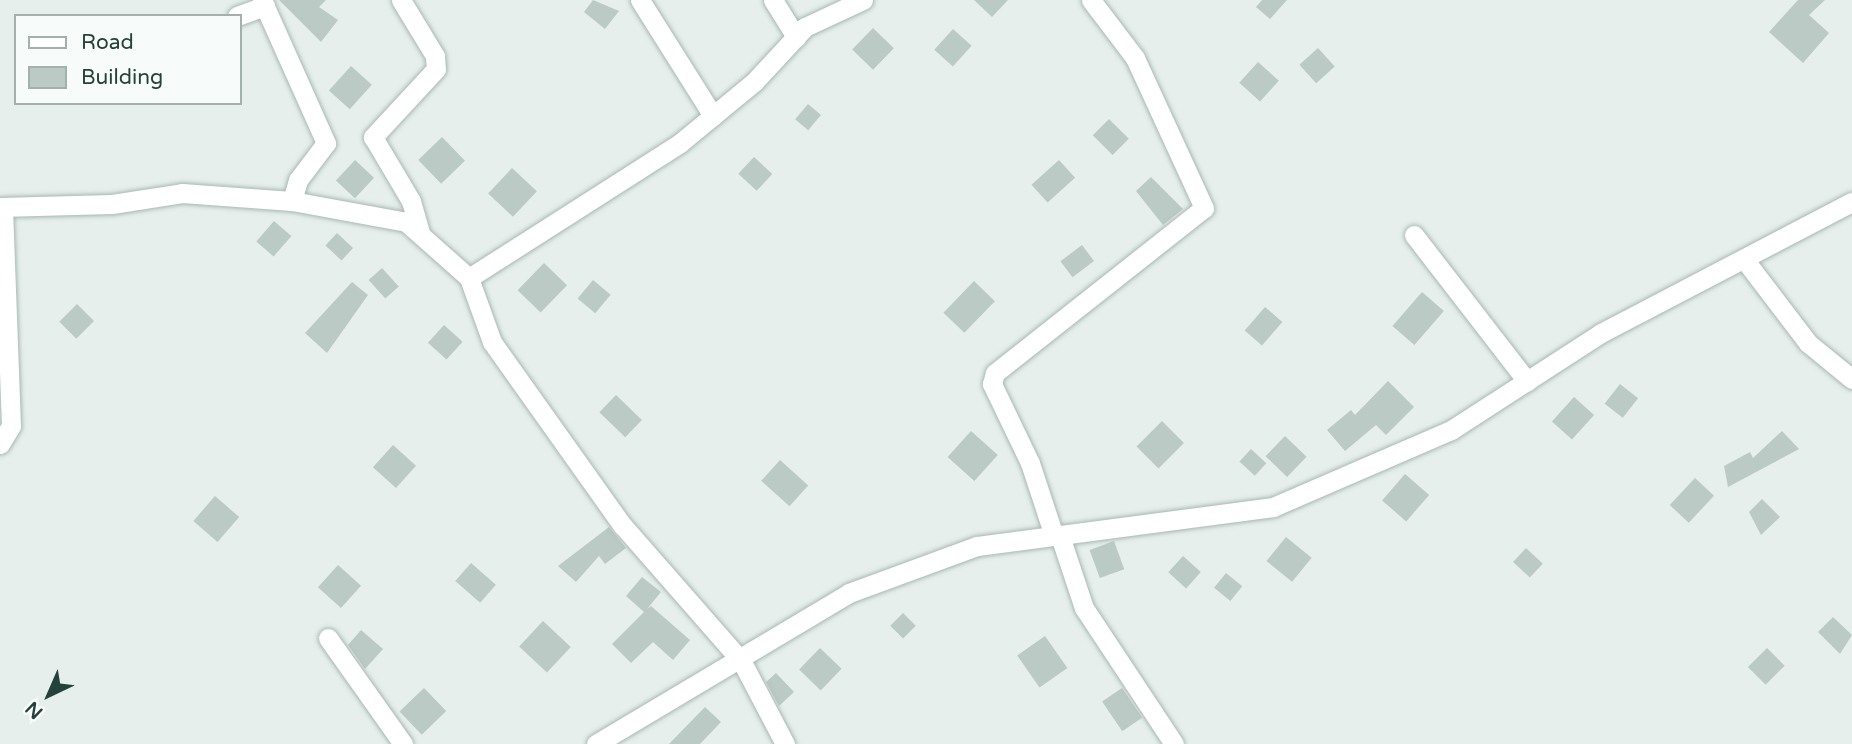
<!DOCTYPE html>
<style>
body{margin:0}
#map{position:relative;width:1852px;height:744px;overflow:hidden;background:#e6efeb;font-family:"Varela Round",sans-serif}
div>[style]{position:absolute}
.building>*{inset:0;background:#bbcac4;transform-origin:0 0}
.roads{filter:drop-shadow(0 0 2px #a8b8b2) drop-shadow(0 0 2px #a8b8b2)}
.minor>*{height:19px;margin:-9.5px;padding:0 9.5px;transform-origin:9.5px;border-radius:9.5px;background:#fff}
span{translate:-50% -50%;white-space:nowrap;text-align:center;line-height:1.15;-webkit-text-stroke:5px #f7fbf9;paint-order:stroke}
.legend{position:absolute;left:14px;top:14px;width:228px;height:91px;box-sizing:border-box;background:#f7fbf9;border:2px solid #a3b1ad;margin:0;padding:9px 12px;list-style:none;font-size:21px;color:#24423a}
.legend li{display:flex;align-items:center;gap:14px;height:35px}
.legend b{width:35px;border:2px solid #a3b1ad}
.north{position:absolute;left:14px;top:660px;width:70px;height:70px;-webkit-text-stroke:5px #f7fbf9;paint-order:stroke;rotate:224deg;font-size:19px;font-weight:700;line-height:28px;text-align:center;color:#24423a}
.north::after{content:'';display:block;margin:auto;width:24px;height:32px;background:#24423a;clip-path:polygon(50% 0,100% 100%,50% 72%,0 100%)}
</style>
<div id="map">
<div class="building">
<div style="clip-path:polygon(279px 0,326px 0,319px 7px,338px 20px,321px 42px)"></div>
<div style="clip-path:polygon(593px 0,619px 11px,605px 29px,584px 12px)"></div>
<div style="clip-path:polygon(974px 0,1008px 0,992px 17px)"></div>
<div style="clip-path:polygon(1262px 0,1287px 0,1270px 19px,1256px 7px)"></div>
<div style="clip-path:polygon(1798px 0,1825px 0,1809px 15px,1829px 33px,1803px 63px,1769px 32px)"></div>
<div style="left:873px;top:28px;width:29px;height:30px;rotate:44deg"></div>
<div style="left:953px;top:29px;width:25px;height:28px;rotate:42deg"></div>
<div style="left:1318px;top:48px;width:25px;height:25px;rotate:48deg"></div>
<div style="left:1258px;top:62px;width:28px;height:28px;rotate:42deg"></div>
<div style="left:351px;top:66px;width:28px;height:33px;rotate:42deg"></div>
<div style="left:808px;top:104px;width:17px;height:20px;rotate:40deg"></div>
<div style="left:1109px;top:119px;width:28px;height:23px;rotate:45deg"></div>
<div style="left:442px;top:137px;width:33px;height:33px;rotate:46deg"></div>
<div style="left:754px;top:157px;width:25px;height:23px;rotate:43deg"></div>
<div style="left:355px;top:160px;width:26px;height:28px;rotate:43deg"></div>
<div style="left:1059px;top:160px;width:24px;height:37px;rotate:48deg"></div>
<div style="left:512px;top:168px;width:34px;height:35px;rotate:43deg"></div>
<div style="clip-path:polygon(1151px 177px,1183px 209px,1163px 225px,1136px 191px)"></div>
<div style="left:274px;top:221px;width:23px;height:27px;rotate:41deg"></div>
<div style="left:337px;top:233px;width:22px;height:17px;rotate:43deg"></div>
<div style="left:1082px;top:245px;width:20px;height:27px;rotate:53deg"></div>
<div style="left:544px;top:263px;width:32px;height:38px;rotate:44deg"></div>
<div style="left:382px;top:268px;width:25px;height:18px;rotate:48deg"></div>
<div style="left:593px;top:280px;width:23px;height:24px;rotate:40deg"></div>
<div style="left:974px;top:281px;width:29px;height:44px;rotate:44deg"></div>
<div style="clip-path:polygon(352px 282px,368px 295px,327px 353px,305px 333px)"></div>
<div style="left:1422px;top:292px;width:29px;height:45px;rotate:41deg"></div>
<div style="left:77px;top:304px;width:24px;height:25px;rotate:45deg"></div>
<div style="left:1265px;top:307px;width:23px;height:31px;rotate:41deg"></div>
<div style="left:444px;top:325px;width:25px;height:24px;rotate:42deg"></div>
<div style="clip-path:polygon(1388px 381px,1414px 407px,1386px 435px,1376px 425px,1345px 451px,1327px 430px,1351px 410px,1355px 415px)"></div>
<div style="left:1620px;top:384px;width:23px;height:25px;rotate:38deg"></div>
<div style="left:616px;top:395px;width:36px;height:24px;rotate:44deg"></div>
<div style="left:1574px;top:397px;width:27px;height:33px;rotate:42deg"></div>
<div style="left:1162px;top:421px;width:31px;height:36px;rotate:45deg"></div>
<div style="left:971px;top:431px;width:36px;height:35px;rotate:42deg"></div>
<div style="clip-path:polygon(1782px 431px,1799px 449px,1728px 487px,1724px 466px,1750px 452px,1753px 458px)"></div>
<div style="left:1285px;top:436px;width:30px;height:28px;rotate:44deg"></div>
<div style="left:393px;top:445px;width:31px;height:30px;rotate:42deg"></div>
<div style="left:1251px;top:449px;width:21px;height:17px;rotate:43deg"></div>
<div style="left:780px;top:460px;width:38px;height:28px;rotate:42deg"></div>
<div style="left:1405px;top:474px;width:32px;height:35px;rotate:41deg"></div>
<div style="left:1695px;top:478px;width:26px;height:37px;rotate:43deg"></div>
<div style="left:215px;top:496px;width:32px;height:33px;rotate:41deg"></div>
<div style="clip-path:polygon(1762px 499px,1780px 517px,1761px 535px,1749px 512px)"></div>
<div style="clip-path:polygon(609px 527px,626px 548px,605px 564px,599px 556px,576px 582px,558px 566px)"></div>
<div style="left:1286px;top:537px;width:33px;height:31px;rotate:39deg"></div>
<div style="left:1114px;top:541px;width:30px;height:26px;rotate:70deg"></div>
<div style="left:1526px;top:548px;width:23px;height:19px;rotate:43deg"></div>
<div style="left:1183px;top:556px;width:24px;height:22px;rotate:42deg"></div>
<div style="left:471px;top:563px;width:33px;height:24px;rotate:41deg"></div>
<div style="left:338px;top:565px;width:31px;height:30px;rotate:42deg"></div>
<div style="left:1226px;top:573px;width:21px;height:19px;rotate:39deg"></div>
<div style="clip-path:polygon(642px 577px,661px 592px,647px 609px,651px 606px,690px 640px,673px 660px,653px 642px,631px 663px,612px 644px,644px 612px,626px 596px)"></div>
<div style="left:903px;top:613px;width:18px;height:18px;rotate:45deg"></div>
<div style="clip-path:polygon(1833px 617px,1852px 635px,1840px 654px,1818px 632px)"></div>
<div style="left:543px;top:621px;width:38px;height:35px;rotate:43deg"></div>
<div style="clip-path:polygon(361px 630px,383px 649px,365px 669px,348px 645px)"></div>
<div style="left:1045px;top:636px;width:39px;height:34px;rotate:55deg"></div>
<div style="left:820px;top:648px;width:30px;height:30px;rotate:44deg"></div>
<div style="left:1767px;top:648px;width:25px;height:27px;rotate:45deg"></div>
<div style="clip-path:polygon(776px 673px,794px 692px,779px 706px,766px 682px)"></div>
<div style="left:424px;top:688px;width:32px;height:34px;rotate:46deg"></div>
<div style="left:1122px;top:688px;width:36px;height:24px;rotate:56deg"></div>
<div style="clip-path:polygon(705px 707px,721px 722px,700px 744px,669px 744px)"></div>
</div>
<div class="roads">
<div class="minor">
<div style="left:262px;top:0;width:157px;rotate:65.9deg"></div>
<div style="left:326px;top:143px;width:46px;rotate:127.1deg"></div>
<div style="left:298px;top:180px;width:22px;rotate:106deg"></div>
<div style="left:401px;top:0;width:66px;rotate:58.7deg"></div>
<div style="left:435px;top:56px;width:13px;rotate:86deg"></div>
<div style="left:436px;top:69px;width:93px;rotate:132.8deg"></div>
<div style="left:373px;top:137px;width:74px;rotate:59.3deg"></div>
<div style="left:411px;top:201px;width:35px;rotate:74deg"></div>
<div style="left:640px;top:0;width:137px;rotate:57.8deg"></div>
<div style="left:773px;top:0;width:44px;rotate:58.1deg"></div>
<div style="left:237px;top:16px;width:30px;rotate:-20deg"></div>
<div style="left:0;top:207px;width:112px;rotate:-1.5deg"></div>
<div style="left:112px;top:204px;width:71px;rotate:-8.9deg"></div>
<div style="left:182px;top:193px;width:110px;rotate:4.2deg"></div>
<div style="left:292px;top:201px;width:116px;rotate:10.4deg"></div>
<div style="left:406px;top:222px;width:84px;rotate:41.6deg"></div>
<div style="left:469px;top:278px;width:68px;rotate:70.2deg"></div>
<div style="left:492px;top:342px;width:226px;rotate:54.6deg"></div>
<div style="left:623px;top:526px;width:181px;rotate:48.8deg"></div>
<div style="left:742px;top:662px;width:93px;rotate:62.3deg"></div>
<div style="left:1414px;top:235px;width:185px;rotate:52.3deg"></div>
<div style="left:1744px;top:259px;width:106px;rotate:52.7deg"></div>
<div style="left:1808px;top:343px;width:57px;rotate:39.3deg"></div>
<div style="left:469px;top:278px;width:250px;rotate:-32.6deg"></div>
<div style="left:680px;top:143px;width:96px;rotate:-39.5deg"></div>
<div style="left:754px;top:82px;width:75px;rotate:-47.2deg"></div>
<div style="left:805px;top:27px;width:64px;rotate:-25deg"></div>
<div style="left:0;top:444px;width:21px;rotate:-59deg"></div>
<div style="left:11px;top:426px;width:219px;rotate:-92.1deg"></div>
<div style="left:1054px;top:536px;width:77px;rotate:-108.2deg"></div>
<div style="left:1030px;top:463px;width:88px;rotate:-115.7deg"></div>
<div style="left:992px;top:384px;width:11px;rotate:-75deg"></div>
<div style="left:995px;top:373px;width:266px;rotate:-38.3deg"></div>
<div style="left:1204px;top:208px;width:165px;rotate:-114.7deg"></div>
<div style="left:1135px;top:58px;width:73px;rotate:-127.2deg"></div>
<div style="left:1060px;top:536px;width:76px;rotate:71.6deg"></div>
<div style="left:1084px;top:608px;width:163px;rotate:56.5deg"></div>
<div style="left:328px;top:638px;width:130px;rotate:54.7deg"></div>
<div style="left:596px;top:744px;width:295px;rotate:-30.8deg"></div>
<div style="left:849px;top:593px;width:136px;rotate:-20.2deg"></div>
<div style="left:977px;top:546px;width:299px;rotate:-7.5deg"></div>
<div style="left:1273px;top:507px;width:194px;rotate:-23.4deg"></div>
<div style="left:1451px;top:430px;width:179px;rotate:-32.9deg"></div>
<div style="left:1601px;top:333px;width:283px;rotate:-27.6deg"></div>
</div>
</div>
<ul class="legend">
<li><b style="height:9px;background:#fff"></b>Road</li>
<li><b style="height:19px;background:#bbcac4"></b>Building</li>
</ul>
<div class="north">N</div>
</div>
